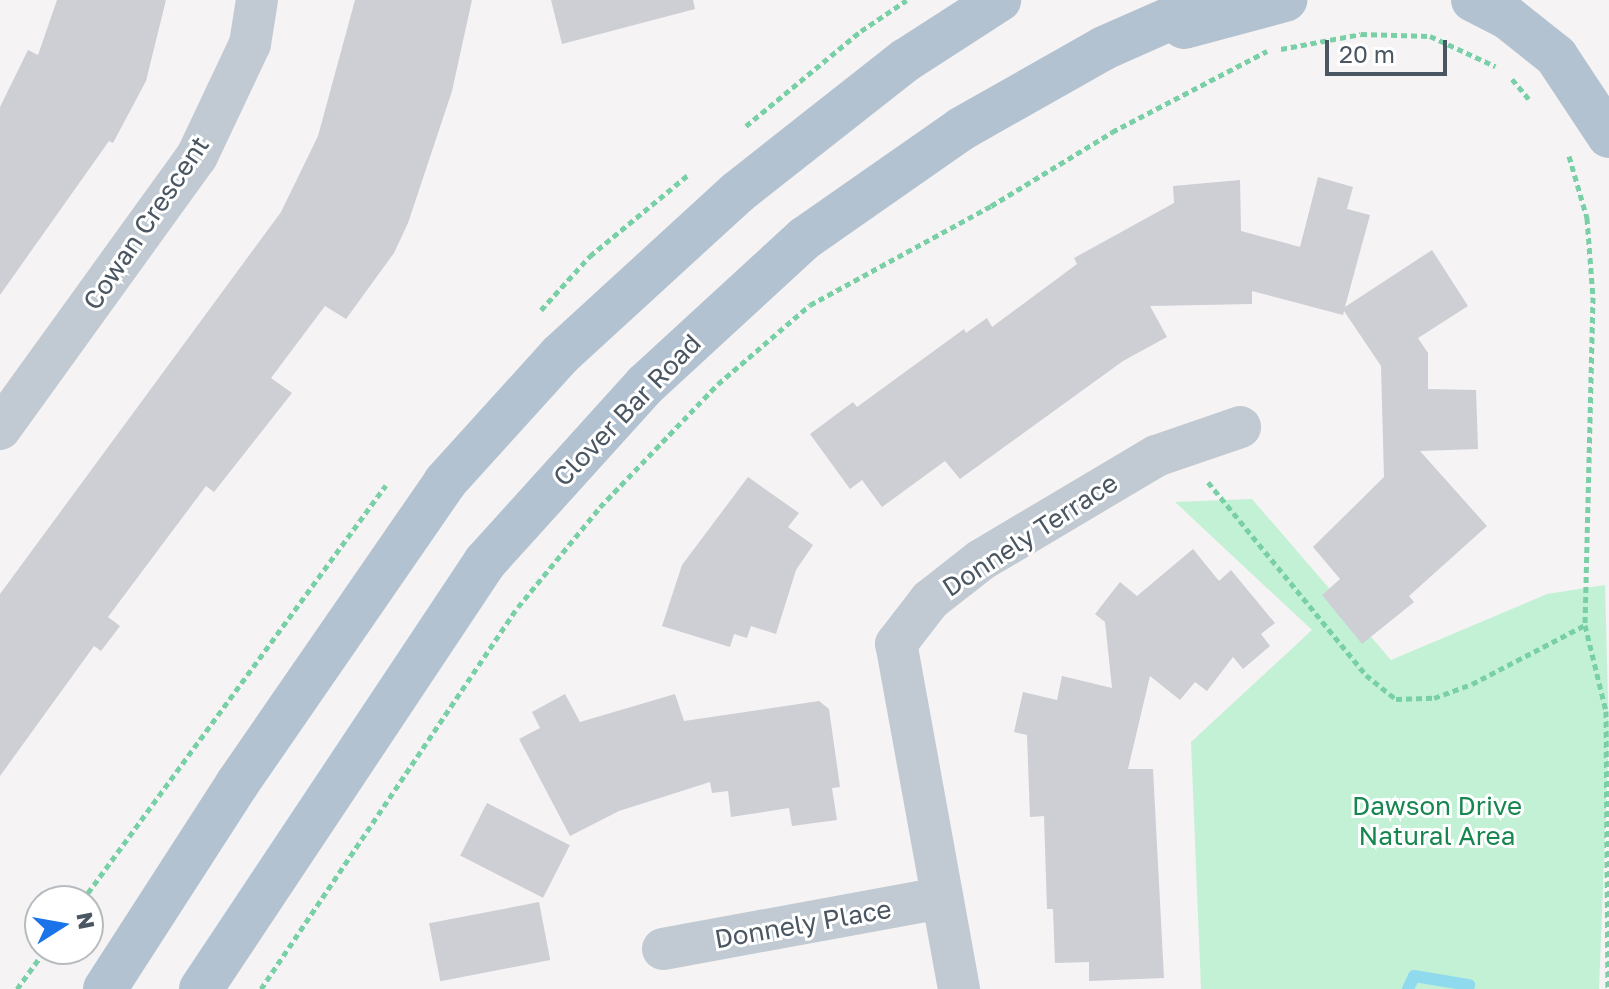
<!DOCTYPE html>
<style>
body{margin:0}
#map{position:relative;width:1609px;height:989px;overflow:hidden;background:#f5f3f3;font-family:"Golos Text",sans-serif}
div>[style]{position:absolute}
.green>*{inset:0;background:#c3f1d5}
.stream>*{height:12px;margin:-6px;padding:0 6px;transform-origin:6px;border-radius:6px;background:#90daee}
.building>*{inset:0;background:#cdcfd5;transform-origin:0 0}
.path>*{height:5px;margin-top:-2.5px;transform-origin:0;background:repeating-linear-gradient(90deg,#7ad0a6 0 6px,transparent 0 10px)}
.minor>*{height:42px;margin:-21px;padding:0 21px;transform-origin:21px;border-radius:21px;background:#c1cad2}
.major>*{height:44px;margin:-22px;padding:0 22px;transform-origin:22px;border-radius:22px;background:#b3c2d1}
span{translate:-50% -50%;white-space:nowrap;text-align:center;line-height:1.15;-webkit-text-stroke:6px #fff;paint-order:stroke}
.street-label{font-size:26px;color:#4a5661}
.park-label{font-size:26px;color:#17864f}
.north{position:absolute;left:24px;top:885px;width:80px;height:80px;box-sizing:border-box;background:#fff;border:2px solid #b7bbc0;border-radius:50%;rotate:79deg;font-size:22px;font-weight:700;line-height:32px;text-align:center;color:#4a5661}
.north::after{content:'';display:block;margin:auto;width:28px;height:36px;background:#1a73e8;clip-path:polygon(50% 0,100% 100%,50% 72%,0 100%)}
.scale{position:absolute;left:1325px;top:40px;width:122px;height:36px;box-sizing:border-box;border:4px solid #4a5661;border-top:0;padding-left:10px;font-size:24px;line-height:28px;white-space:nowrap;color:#4a5661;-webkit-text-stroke:6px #fff;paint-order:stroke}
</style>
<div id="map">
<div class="green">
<div style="clip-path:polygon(1252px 499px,1391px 660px,1547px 594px,1605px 585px,1609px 736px,1599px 989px,1201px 989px,1191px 742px,1312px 630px,1175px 502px)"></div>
</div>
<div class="stream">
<div style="left:1408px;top:989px;width:14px;rotate:-65deg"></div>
<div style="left:1414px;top:976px;width:56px;rotate:9.3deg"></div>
</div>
<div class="building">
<div style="clip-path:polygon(57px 0,166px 0,146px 81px,113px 143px,109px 141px,0 295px,0 107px,28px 50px,38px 55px)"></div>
<div style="clip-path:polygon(355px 0,472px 0,452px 91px,408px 223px,394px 253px,346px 319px,325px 306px,271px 378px,292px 393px,214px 492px,206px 486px,108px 617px,120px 626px,101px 651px,94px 646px,0 776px,0 594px,281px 212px,318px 136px)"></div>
<div style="clip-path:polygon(551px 0,693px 0,695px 9px,562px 44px)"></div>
<div style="clip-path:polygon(1318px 177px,1353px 187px,1347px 209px,1370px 215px,1345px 307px,1432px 250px,1468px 306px,1418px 338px,1428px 353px,1428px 389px,1476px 390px,1478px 449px,1420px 451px,1487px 526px,1409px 596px,1414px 602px,1362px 644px,1322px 595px,1340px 579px,1313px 547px,1384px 477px,1381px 366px,1344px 311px,1343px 315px,1252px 291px,1252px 304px,1150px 306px,1167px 337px,1123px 361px,960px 479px,945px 461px,882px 507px,862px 480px,850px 489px,810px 434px,853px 402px,857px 407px,964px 329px,966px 333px,987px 318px,992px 327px,1077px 264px,1074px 258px,1174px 203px,1173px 186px,1240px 180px,1241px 231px,1300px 247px)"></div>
<div style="clip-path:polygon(748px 477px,799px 513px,788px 527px,813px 545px,796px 570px,776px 634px,751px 626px,747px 638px,734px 634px,730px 647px,662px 626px,682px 565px)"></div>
<div style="clip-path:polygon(1193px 549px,1219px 581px,1231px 570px,1275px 623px,1261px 634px,1270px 646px,1243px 669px,1233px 657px,1207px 691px,1195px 682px,1180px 700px,1150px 676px,1128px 769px,1153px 769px,1164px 978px,1089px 981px,1089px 962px,1055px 963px,1053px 909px,1047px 909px,1044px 816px,1030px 817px,1027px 735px,1014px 732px,1023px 692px,1057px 700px,1062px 676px,1112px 688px,1105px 622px,1095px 614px,1120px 582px,1137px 596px)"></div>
<div style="clip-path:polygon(565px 694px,580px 722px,675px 694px,684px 721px,819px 701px,829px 709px,840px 787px,832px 788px,837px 820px,792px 826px,789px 808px,731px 817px,728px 791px,712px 793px,710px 782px,619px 811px,570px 836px,519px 739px,540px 728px,532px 712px)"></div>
<div style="left:487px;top:803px;width:93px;height:59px;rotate:27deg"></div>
<div style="left:539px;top:902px;width:59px;height:112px;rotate:79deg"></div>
</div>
<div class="path">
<div style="left:1281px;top:49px;width:81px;rotate:-10.6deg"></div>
<div style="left:1361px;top:34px;width:69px;rotate:1.7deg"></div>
<div style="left:1430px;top:36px;width:72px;rotate:24.8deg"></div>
<div style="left:1512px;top:79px;width:26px;rotate:50deg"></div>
<div style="left:746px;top:126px;width:149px;rotate:-39.6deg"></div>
<div style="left:861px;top:31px;width:55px;rotate:-34deg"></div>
<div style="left:1569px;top:156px;width:65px;rotate:73.8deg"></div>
<div style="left:1587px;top:218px;width:79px;rotate:85.7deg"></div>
<div style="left:1593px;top:297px;width:328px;rotate:91.4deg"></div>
<div style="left:1585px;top:625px;width:89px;rotate:76.3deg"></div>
<div style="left:1606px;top:711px;width:278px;rotate:89.6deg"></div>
<div style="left:541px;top:310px;width:73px;rotate:-47.8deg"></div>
<div style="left:590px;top:256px;width:129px;rotate:-39.6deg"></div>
<div style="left:1208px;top:482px;width:249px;rotate:50.7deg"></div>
<div style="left:1366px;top:675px;width:38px;rotate:39deg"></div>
<div style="left:1396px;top:699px;width:38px;rotate:-2deg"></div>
<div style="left:1434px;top:698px;width:40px;rotate:-20.2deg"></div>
<div style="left:1472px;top:684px;width:127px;rotate:-27.6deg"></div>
<div style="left:82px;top:901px;width:515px;rotate:-53.84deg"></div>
<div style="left:17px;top:989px;width:49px;rotate:-54.1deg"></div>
<div style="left:261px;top:989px;width:460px;rotate:-56.1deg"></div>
<div style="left:518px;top:607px;width:129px;rotate:-50.6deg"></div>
<div style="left:600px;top:507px;width:170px;rotate:-46.2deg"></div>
<div style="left:718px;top:384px;width:121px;rotate:-40.7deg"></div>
<div style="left:810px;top:305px;width:206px;rotate:-28.7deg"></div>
<div style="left:991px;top:206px;width:142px;rotate:-31.4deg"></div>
<div style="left:1112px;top:132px;width:175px;rotate:-27.6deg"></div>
</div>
<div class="minor">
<div style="left:0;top:429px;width:337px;rotate:-54.2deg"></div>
<div style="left:197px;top:156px;width:124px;rotate:-64.7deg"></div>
<div style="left:250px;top:44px;width:45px;rotate:-81deg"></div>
<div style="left:663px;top:949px;width:284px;rotate:-10.4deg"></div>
<div style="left:959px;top:989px;width:351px;rotate:-100.3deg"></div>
<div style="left:896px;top:644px;width:56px;rotate:-52.3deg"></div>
<div style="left:930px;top:600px;width:65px;rotate:-38.1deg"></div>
<div style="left:981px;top:560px;width:204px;rotate:-30.7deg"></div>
<div style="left:1156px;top:456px;width:89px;rotate:-19deg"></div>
</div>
<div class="major">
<div style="left:1473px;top:0;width:38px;rotate:27deg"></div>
<div style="left:1507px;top:17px;width:63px;rotate:38.5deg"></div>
<div style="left:1556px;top:56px;width:96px;rotate:56.5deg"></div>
<div style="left:1184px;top:27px;width:105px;rotate:-15deg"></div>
<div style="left:105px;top:989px;width:244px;rotate:-57.2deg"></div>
<div style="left:237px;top:784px;width:367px;rotate:-55.4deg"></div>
<div style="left:445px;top:482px;width:171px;rotate:-47.8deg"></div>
<div style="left:560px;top:355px;width:241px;rotate:-42.5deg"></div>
<div style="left:738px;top:192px;width:214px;rotate:-38.2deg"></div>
<div style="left:906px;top:60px;width:111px;rotate:-32.8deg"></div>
<div style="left:201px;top:989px;width:513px;rotate:-56.37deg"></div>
<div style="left:485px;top:562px;width:239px;rotate:-47.9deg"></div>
<div style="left:645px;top:385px;width:217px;rotate:-42.6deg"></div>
<div style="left:805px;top:238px;width:190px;rotate:-34.9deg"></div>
<div style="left:961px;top:129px;width:164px;rotate:-29.5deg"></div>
<div style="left:1104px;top:48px;width:119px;rotate:-23.8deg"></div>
</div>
<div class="street-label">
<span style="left:146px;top:223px;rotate:-56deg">Cowan Crescent</span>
<span style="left:627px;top:410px;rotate:-46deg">Clover Bar Road</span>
<span style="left:1030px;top:535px;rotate:-33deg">Donnely Terrace</span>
<span style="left:803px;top:924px;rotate:-10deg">Donnely Place</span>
</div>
<div class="park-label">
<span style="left:1437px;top:821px">Dawson Drive<br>Natural Area</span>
</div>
<div class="north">N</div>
<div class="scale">20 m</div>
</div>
